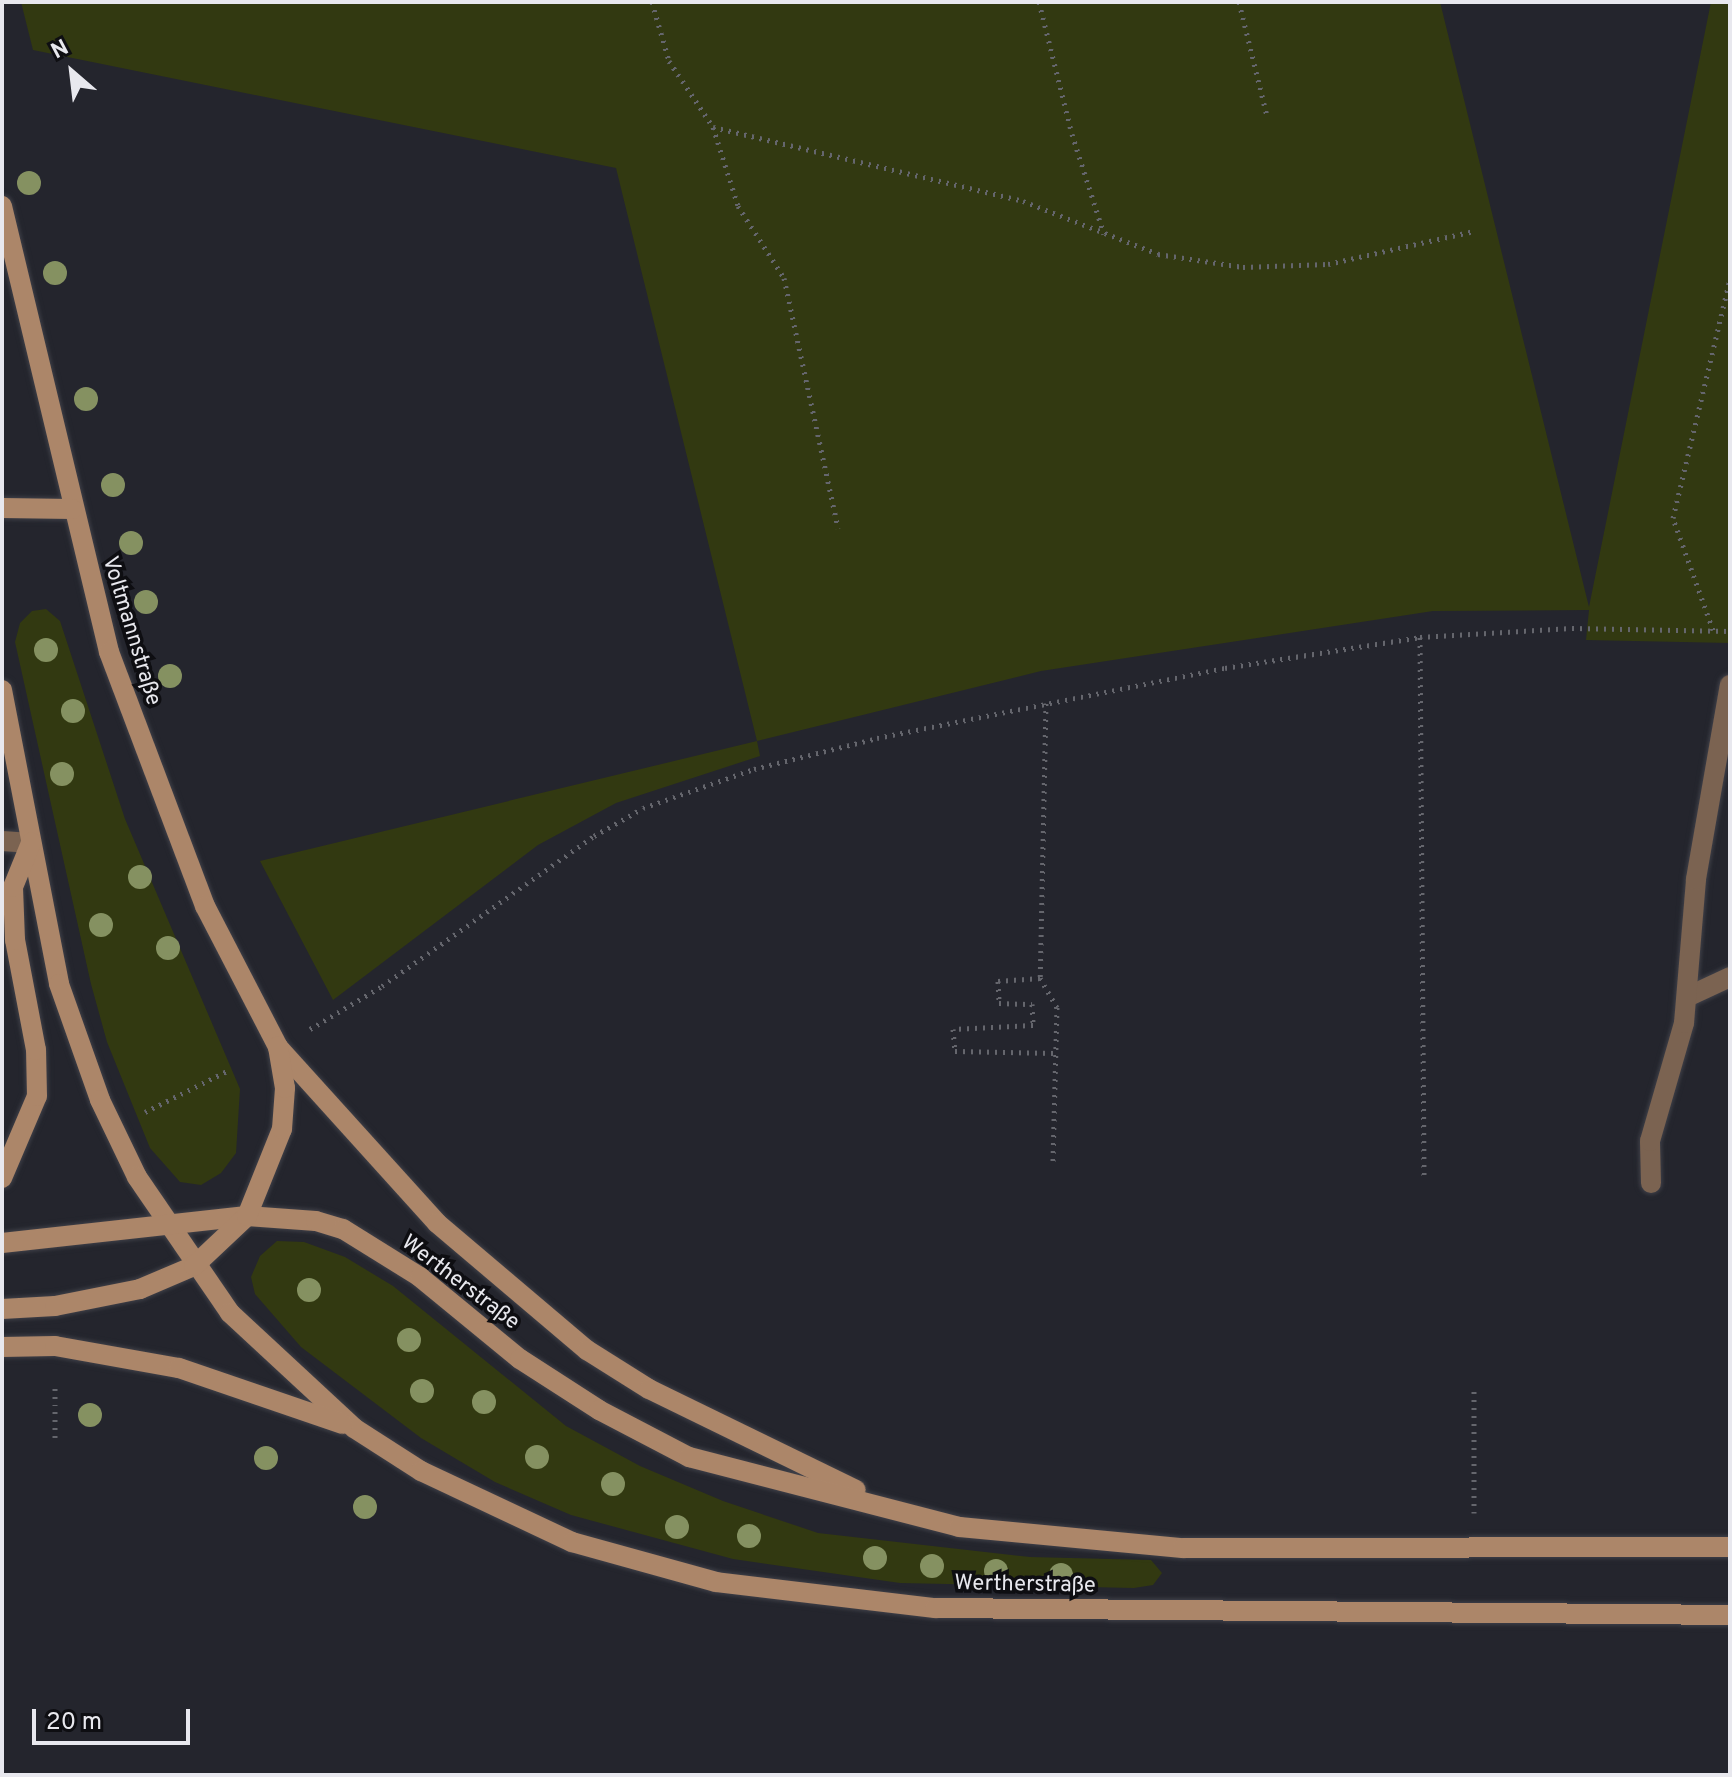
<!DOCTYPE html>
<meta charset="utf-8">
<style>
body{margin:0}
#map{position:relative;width:1732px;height:1777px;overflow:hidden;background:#24252d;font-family:Overpass,sans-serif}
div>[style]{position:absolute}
.green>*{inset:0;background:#323911}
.path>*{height:5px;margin-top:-2.5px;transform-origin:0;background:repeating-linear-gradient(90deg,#65666d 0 2px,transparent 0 8px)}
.roads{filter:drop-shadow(0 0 2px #3f4048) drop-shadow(0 0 2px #3f4048)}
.lane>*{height:20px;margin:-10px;padding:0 10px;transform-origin:10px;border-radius:10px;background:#7b6351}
.secondary>*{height:20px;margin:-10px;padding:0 10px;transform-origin:10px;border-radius:10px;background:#ac8669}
.trees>*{width:24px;height:24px;margin:-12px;border-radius:50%;background:#859161}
span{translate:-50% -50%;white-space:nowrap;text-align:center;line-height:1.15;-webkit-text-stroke:7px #0e0e12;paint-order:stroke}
.street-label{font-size:22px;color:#e8e8ee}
.frame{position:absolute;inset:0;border:4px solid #e8e8ee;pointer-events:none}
.north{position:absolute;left:32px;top:32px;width:80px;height:80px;-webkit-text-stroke:6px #0e0e12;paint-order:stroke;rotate:332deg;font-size:22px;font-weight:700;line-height:32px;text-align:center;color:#e8e8ee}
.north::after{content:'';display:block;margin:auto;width:28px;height:36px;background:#e8e8ee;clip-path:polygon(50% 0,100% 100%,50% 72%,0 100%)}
.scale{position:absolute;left:32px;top:1709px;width:158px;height:36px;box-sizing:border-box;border:4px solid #e8e8ee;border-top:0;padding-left:10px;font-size:24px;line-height:28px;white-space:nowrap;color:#e8e8ee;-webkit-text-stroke:6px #0e0e12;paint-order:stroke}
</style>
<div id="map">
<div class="green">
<div style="clip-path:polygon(21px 2px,1440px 2px,1589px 607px,1711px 2px,1730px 2px,1730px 643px,1586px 640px,1589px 610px,1433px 611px,1041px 671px,757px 741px,760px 756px,616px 803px,538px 845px,333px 1000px,260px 861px,757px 741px,616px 168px,33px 50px)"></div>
<div style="clip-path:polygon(46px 609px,60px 621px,125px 819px,240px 1089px,236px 1153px,221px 1173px,201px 1185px,180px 1182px,150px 1148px,107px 1042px,91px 984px,15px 642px,20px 623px,32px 611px)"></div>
<div style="clip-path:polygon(277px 1241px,304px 1242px,345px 1257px,393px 1286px,566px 1426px,640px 1466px,723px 1501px,818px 1533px,1030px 1557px,1151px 1560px,1162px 1573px,1153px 1585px,1134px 1588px,900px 1583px,733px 1559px,571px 1515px,495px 1482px,421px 1438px,301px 1347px,255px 1294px,251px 1277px,260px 1256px)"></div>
</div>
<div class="path">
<div style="left:652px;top:2px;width:61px;rotate:73.9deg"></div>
<div style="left:669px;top:61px;width:79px;rotate:56.3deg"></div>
<div style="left:713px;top:127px;width:83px;rotate:72.4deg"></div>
<div style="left:738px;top:206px;width:85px;rotate:57.4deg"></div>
<div style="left:784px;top:278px;width:256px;rotate:77.8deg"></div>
<div style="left:1039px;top:2px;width:136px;rotate:76deg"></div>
<div style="left:1072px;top:134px;width:105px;rotate:72.3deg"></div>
<div style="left:1239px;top:2px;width:117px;rotate:76.2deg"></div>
<div style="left:713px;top:127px;width:319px;rotate:13.4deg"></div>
<div style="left:1023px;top:201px;width:145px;rotate:21.4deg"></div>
<div style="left:1158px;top:254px;width:86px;rotate:8.7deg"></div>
<div style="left:1243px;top:267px;width:85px;rotate:-2deg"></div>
<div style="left:1328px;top:264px;width:151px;rotate:-12.7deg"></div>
<div style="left:1713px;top:630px;width:119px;rotate:-109.7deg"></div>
<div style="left:1673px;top:518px;width:247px;rotate:-76.6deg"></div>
<div style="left:1420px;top:637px;width:539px;rotate:89.57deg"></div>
<div style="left:1046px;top:703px;width:275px;rotate:91.2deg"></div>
<div style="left:1040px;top:978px;width:34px;rotate:60deg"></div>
<div style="left:1057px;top:1007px;width:156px;rotate:91.5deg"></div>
<div style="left:1040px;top:978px;width:42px;rotate:175.9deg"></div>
<div style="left:998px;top:981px;width:22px;rotate:87deg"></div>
<div style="left:999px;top:1003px;width:33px;rotate:2deg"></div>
<div style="left:1032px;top:1004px;width:21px;rotate:87deg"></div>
<div style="left:1033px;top:1025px;width:80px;rotate:177.1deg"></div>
<div style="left:953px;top:1029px;width:22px;rotate:85deg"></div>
<div style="left:955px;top:1051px;width:100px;rotate:1.1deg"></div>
<div style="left:310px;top:1029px;width:84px;rotate:-30.8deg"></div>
<div style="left:382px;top:986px;width:260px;rotate:-35.3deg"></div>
<div style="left:594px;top:836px;width:56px;rotate:-29.7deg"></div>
<div style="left:643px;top:808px;width:118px;rotate:-19.4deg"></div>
<div style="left:754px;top:769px;width:127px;rotate:-14.1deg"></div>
<div style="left:877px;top:738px;width:355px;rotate:-11.4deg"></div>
<div style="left:1225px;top:668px;width:197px;rotate:-9deg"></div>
<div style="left:1420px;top:637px;width:152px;rotate:-3.4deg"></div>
<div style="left:1572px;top:628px;width:158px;rotate:1.1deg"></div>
<div style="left:145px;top:1112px;width:94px;rotate:-26.6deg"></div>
<div style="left:55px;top:1438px;width:55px;rotate:-90deg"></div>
<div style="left:1474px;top:1513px;width:127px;rotate:-90deg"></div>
</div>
<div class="roads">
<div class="lane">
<div style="left:2px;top:841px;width:29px;rotate:4deg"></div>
<div style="left:1687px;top:997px;width:47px;rotate:-24.9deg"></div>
<div style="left:1651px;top:1183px;width:42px;rotate:-91.4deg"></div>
<div style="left:1650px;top:1141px;width:123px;rotate:-73.9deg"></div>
<div style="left:1684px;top:1023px;width:144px;rotate:-85.2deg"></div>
<div style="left:1696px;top:879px;width:197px;rotate:-80.1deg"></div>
</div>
<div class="secondary">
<div style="left:2px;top:206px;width:459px;rotate:76.5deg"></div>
<div style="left:109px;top:652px;width:272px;rotate:69.3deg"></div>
<div style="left:205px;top:906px;width:159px;rotate:62.6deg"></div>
<div style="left:278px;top:1047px;width:237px;rotate:47.9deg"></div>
<div style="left:437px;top:1223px;width:197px;rotate:40.3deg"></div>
<div style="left:587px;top:1350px;width:73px;rotate:32.2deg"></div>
<div style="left:649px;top:1389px;width:230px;rotate:26deg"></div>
<div style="left:2px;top:508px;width:70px;rotate:0.8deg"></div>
<div style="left:2px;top:690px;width:299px;rotate:79deg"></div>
<div style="left:59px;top:984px;width:123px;rotate:70.5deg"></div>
<div style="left:100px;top:1100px;width:85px;rotate:64.3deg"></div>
<div style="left:137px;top:1177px;width:165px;rotate:55.6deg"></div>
<div style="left:230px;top:1313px;width:169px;rotate:42.8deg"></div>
<div style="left:354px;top:1428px;width:80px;rotate:32.7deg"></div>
<div style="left:421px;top:1471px;width:167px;rotate:25.2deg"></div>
<div style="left:572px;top:1542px;width:149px;rotate:15.5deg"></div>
<div style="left:716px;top:1582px;width:221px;rotate:6.8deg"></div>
<div style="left:935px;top:1608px;width:795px;rotate:0.5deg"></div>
<div style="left:2px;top:1178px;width:89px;rotate:-66.9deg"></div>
<div style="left:37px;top:1096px;width:46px;rotate:-91.2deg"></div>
<div style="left:36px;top:1050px;width:112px;rotate:-100.8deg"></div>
<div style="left:15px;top:940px;width:53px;rotate:-92.2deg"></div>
<div style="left:13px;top:887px;width:48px;rotate:-67.8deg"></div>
<div style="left:2px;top:1243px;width:246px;rotate:-6.3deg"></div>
<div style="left:247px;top:1216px;width:69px;rotate:4.1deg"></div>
<div style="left:316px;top:1221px;width:28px;rotate:17deg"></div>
<div style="left:343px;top:1229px;width:91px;rotate:31.9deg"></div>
<div style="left:420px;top:1277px;width:129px;rotate:39.4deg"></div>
<div style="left:520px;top:1359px;width:94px;rotate:32.8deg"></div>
<div style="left:599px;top:1410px;width:102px;rotate:27.6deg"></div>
<div style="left:689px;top:1457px;width:279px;rotate:14.5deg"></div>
<div style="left:959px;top:1527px;width:225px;rotate:5.4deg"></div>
<div style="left:1183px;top:1548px;width:547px;rotate:-0.1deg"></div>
<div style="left:2px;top:1309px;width:53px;rotate:-3.2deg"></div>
<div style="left:55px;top:1306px;width:87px;rotate:-11.3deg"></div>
<div style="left:140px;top:1289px;width:59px;rotate:-23.1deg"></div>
<div style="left:194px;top:1266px;width:73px;rotate:-43.3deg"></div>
<div style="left:247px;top:1216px;width:94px;rotate:-68.1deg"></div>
<div style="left:282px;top:1129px;width:41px;rotate:-85.8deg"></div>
<div style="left:285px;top:1088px;width:42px;rotate:-99.7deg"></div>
<div style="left:2px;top:1347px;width:53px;rotate:-1.1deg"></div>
<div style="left:55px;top:1346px;width:126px;rotate:10.1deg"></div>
<div style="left:179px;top:1368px;width:173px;rotate:18.9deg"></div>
</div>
</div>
<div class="trees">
<div style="left:29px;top:183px"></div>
<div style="left:55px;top:273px"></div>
<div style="left:86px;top:399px"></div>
<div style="left:113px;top:485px"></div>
<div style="left:131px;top:543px"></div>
<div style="left:146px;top:602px"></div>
<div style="left:46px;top:650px"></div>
<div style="left:170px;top:676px"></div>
<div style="left:73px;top:711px"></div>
<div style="left:62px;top:774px"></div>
<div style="left:140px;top:877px"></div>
<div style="left:101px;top:925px"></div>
<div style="left:168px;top:948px"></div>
<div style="left:309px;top:1290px"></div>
<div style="left:409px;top:1340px"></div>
<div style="left:422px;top:1391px"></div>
<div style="left:484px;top:1402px"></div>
<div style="left:90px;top:1415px"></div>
<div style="left:537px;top:1457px"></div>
<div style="left:266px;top:1458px"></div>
<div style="left:613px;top:1484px"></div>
<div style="left:365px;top:1507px"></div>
<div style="left:677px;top:1527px"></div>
<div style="left:749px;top:1536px"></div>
<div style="left:875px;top:1558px"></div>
<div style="left:932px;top:1566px"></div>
<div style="left:996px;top:1571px"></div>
<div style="left:1061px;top:1575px"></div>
</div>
<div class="street-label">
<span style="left:131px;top:631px;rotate:73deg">Voltmannstraße</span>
<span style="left:460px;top:1283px;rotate:37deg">Wertherstraße</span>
<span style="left:1025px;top:1585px;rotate:1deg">Wertherstraße</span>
</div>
<div class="frame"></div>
<div class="north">N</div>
<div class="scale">20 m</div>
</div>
